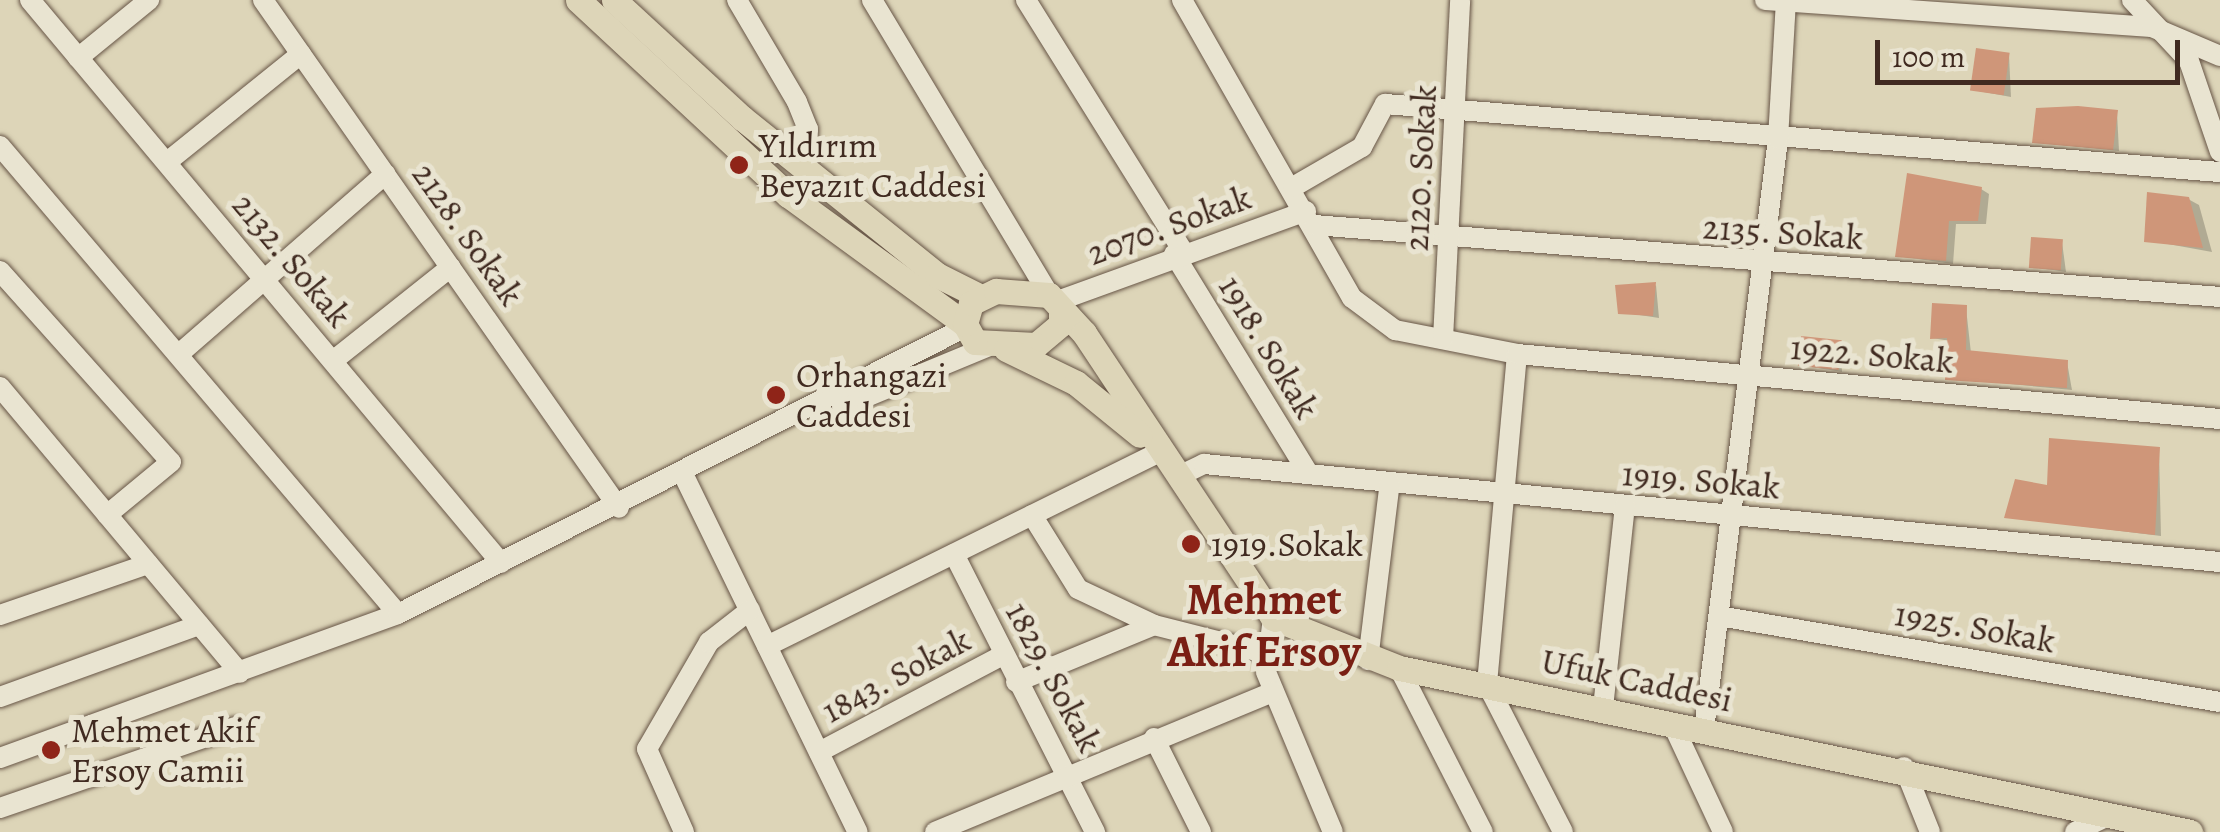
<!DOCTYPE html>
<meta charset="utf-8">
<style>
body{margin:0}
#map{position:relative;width:2220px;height:832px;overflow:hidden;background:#ddd5b8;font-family:Alegreya,serif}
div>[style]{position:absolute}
.shadow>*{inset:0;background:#0003}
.building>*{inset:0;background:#cf9679;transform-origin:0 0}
.roads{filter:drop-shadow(0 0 2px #675546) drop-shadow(0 0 2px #675546)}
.minor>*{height:20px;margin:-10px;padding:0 10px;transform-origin:10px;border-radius:10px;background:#e9e4d1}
.major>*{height:25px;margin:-12.5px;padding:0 12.5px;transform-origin:12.5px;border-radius:12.5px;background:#ddd5b8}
.dots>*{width:28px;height:28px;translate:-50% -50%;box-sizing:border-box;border:5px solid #e9e4d1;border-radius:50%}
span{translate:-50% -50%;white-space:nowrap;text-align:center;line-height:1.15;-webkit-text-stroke:10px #e9e4d1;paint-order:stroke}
.poi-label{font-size:35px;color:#402a20}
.left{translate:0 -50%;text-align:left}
.street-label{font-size:35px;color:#402a20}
.district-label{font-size:45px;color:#7a1f14;font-weight:700}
.scale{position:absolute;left:1875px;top:40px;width:305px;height:45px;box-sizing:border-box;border:5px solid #402a20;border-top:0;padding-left:12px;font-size:30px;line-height:35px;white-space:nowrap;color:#402a20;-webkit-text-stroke:8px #e9e4d1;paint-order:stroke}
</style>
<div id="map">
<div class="shadow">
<div style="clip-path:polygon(2009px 55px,2011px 97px,1973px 90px)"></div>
<div style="clip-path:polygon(2117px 113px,2119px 151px,2034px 142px)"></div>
<div style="clip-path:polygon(1981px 189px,1989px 194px,1986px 224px,1956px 224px,1953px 264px,1897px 256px)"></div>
<div style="clip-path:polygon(2188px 199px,2199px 205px,2212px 252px,2146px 240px)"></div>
<div style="clip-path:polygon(2062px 242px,2066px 272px,2032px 267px)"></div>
<div style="clip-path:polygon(1656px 285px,1659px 318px,1620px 312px)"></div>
<div style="clip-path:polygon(1966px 308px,1971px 353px,2067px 362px,2072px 390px,1947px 378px,1950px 341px,1932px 338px)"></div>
<div style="clip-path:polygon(1841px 343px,1842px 372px,1800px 365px)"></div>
<div style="clip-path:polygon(2159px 449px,2161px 536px,2007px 517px,2049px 488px)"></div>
</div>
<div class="building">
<div style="left:1976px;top:48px;width:34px;height:43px;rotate:8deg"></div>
<div style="clip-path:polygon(2078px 106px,2118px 110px,2113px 150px,2032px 143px,2036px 108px)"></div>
<div style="clip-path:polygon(1907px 173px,1982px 187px,1978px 221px,1949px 221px,1946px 261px,1895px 257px)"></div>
<div style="clip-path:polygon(2147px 192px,2189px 197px,2203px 248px,2144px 242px)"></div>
<div style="left:2031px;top:237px;width:32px;height:31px;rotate:4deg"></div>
<div style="clip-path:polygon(1656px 282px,1653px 316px,1618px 314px,1615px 285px)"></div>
<div style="clip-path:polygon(1932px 303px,1967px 305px,1966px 350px,2068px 360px,2067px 388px,1945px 380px,1947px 338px,1930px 339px)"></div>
<div style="left:1801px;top:336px;width:41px;height:30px;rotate:6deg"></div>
<div style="clip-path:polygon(2049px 438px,2160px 447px,2155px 535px,2004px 518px,2015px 479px,2047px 485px)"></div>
</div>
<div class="roads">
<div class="minor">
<div style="left:30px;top:0;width:734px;rotate:50.08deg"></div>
<div style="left:263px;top:0;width:620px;rotate:54.98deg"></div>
<div style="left:737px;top:0;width:118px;rotate:59.5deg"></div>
<div style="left:797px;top:102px;width:29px;rotate:68deg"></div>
<div style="left:808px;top:129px;width:41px;rotate:92.8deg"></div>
<div style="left:872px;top:0;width:344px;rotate:59deg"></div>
<div style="left:1026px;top:0;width:295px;rotate:58deg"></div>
<div style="left:1182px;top:0;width:343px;rotate:60.3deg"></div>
<div style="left:1352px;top:298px;width:54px;rotate:36.7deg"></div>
<div style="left:1395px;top:330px;width:124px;rotate:11.1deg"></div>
<div style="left:1517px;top:354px;width:331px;rotate:95.2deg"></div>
<div style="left:1487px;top:684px;width:166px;rotate:62.8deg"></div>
<div style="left:1765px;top:0;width:388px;rotate:4deg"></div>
<div style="left:2152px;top:27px;width:74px;rotate:23.1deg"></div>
<div style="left:2132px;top:0;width:83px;rotate:46.9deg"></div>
<div style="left:2189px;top:61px;width:96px;rotate:71.2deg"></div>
<div style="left:78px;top:58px;width:92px;rotate:-39.2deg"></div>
<div style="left:0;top:146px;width:614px;rotate:49.62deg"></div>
<div style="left:167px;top:162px;width:172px;rotate:-38.9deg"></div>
<div style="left:1293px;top:187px;width:80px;rotate:-30.1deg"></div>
<div style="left:1362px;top:147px;width:49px;rotate:-61.9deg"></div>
<div style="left:1385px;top:104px;width:838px;rotate:4.66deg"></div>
<div style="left:1314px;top:225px;width:909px;rotate:4.54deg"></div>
<div style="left:1174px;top:254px;width:258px;rotate:58.5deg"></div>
<div style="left:0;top:271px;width:256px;rotate:48.2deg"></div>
<div style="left:171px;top:462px;width:83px;rotate:140.4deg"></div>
<div style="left:1055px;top:302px;width:267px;rotate:-19.9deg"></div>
<div style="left:1443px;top:339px;width:339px;rotate:-87.1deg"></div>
<div style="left:179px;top:354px;width:274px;rotate:-41.1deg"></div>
<div style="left:1517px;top:354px;width:706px;rotate:5.28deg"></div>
<div style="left:334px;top:360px;width:149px;rotate:-38.5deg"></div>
<div style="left:0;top:387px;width:373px;rotate:50deg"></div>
<div style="left:842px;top:407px;width:162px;rotate:-22.5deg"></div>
<div style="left:684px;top:476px;width:396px;rotate:64deg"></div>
<div style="left:1179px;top:476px;width:28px;rotate:-26deg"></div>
<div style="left:1204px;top:464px;width:1021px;rotate:5.51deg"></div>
<div style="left:1032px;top:515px;width:87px;rotate:58.1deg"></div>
<div style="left:1078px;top:589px;width:84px;rotate:25.3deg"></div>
<div style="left:1154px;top:625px;width:114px;rotate:14.2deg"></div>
<div style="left:954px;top:554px;width:312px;rotate:63.1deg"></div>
<div style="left:0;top:615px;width:157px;rotate:-19deg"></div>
<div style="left:1719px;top:616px;width:508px;rotate:9.74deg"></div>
<div style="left:1273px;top:618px;width:54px;rotate:97.4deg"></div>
<div style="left:1266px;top:672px;width:173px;rotate:67.3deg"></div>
<div style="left:767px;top:646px;width:438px;rotate:-26.3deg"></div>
<div style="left:1368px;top:660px;width:179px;rotate:-83deg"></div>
<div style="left:1399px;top:668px;width:184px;rotate:62.9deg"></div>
<div style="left:1016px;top:682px;width:149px;rotate:-22.4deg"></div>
<div style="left:0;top:697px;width:212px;rotate:-19.9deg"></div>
<div style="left:1603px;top:708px;width:204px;rotate:-83.8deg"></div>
<div style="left:1672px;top:723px;width:120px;rotate:64.9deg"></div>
<div style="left:1704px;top:730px;width:596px;rotate:-82.86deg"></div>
<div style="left:1778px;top:139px;width:139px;rotate:-86.7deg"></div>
<div style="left:1154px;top:738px;width:105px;rotate:63.4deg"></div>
<div style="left:819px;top:752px;width:208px;rotate:-27.8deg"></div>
<div style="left:0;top:758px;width:423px;rotate:-19.9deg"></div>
<div style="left:398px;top:614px;width:636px;rotate:-26.81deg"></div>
<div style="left:1904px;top:767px;width:70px;rotate:68.2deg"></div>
<div style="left:0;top:808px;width:249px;rotate:-19deg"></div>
<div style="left:684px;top:832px;width:91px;rotate:-114deg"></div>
<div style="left:647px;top:749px;width:124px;rotate:-59.9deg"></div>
<div style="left:709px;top:642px;width:52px;rotate:-38deg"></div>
<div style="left:935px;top:832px;width:366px;rotate:-22.5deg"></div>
<div style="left:2075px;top:832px;width:41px;rotate:-25.9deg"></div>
</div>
<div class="major">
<div style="left:578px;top:0;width:287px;rotate:42.9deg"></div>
<div style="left:788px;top:195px;width:219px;rotate:36.1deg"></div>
<div style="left:614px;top:0;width:174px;rotate:42.7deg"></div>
<div style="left:742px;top:118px;width:250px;rotate:38.8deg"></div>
<div style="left:937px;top:275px;width:49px;rotate:26.6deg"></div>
<div style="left:1061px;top:310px;width:14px;rotate:90deg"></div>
<div style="left:1061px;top:324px;width:33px;rotate:140deg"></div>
<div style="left:1036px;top:345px;width:61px;rotate:-177.2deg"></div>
<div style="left:975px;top:342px;width:21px;rotate:-119deg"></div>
<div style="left:965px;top:324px;width:22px;rotate:-74deg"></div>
<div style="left:971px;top:303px;width:28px;rotate:-26deg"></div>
<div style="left:996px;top:291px;width:53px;rotate:4.3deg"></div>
<div style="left:1049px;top:295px;width:52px;rotate:47.4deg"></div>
<div style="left:1084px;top:333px;width:342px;rotate:56.4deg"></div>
<div style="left:1273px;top:618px;width:136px;rotate:21.6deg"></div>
<div style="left:1399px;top:668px;width:808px;rotate:11.71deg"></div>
<div style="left:1006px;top:349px;width:78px;rotate:25.9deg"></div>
<div style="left:1076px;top:383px;width:82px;rotate:39.1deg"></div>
</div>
</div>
<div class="dots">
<div style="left:739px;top:165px;background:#8f2418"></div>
<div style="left:776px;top:395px;background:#8f2418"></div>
<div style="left:1191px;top:544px;background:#8f2418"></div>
<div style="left:51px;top:750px;background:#8f2418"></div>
</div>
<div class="poi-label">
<span class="left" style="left:759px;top:165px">Yıldırım<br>Beyazıt Caddesi</span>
<span class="left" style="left:796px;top:395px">Orhangazi<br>Caddesi</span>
<span class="left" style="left:1211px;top:544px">1919.Sokak</span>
<span class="left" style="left:71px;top:750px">Mehmet Akif<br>Ersoy Camii</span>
</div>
<div class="street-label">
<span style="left:1420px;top:168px;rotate:-87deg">2120. Sokak</span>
<span style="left:1169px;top:225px;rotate:-20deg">2070. Sokak</span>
<span style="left:1783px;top:232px;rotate:4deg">2135. Sokak</span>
<span style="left:468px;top:234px;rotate:55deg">2128. Sokak</span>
<span style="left:292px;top:260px;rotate:50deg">2132. Sokak</span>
<span style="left:1269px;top:347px;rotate:59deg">1918. Sokak</span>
<span style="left:1872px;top:354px;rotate:5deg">1922. Sokak</span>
<span style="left:1701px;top:480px;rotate:5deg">1919. Sokak</span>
<span style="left:1975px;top:627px;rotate:10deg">1925. Sokak</span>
<span style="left:896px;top:675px;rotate:-28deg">1843. Sokak</span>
<span style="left:1054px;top:677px;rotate:62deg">1829. Sokak</span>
<span style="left:1637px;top:680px;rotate:12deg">Ufuk Caddesi</span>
</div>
<div class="district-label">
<span style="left:1264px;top:626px">Mehmet<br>Akif Ersoy</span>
</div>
<div class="scale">100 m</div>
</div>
